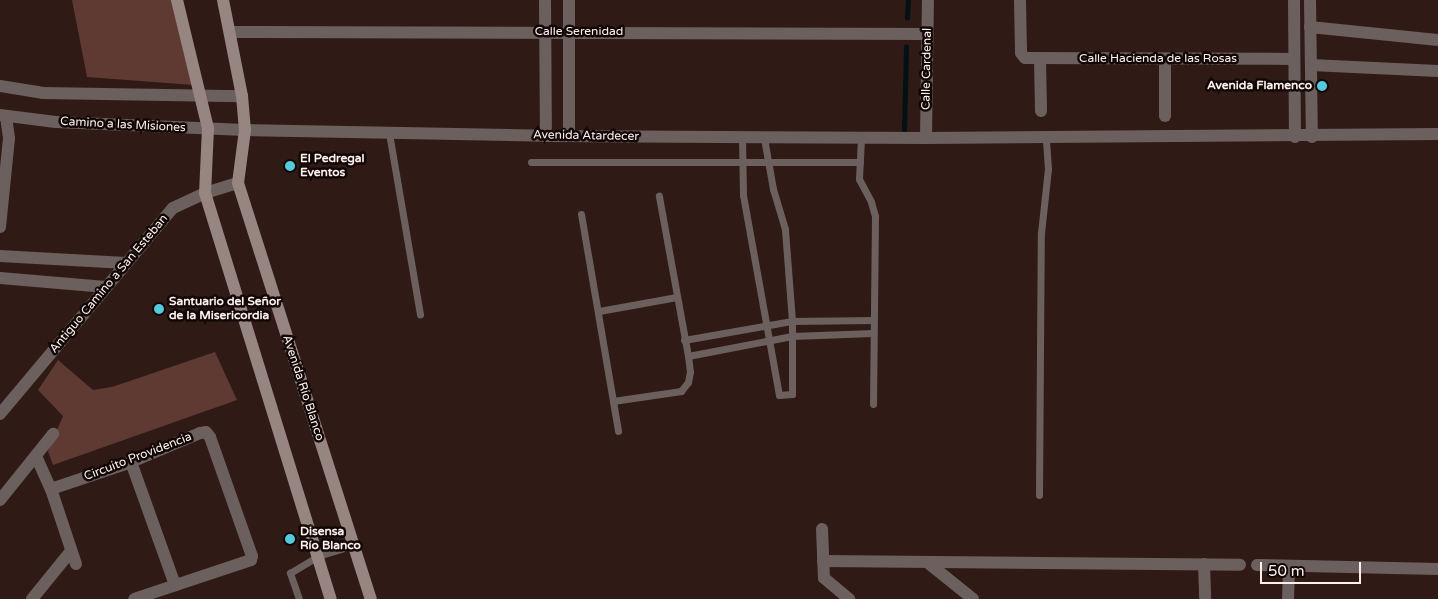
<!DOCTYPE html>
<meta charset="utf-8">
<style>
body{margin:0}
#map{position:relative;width:1438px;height:599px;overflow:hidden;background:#2f1a16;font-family:"Varela Round",sans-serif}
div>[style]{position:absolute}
.green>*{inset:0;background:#5f3a32}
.stream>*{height:4.5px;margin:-2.25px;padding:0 2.25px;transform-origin:2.25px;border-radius:2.25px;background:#021114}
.lane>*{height:7px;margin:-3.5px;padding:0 3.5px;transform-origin:3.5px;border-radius:3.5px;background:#6c605e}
.street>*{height:12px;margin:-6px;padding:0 6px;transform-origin:6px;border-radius:6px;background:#6c605e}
.secondary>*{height:12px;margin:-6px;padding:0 6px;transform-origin:6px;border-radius:6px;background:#978581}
.dots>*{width:14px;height:14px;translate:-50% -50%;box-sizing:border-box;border:2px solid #110806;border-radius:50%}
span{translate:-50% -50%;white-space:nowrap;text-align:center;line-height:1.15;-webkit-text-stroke:5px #110806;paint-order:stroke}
.street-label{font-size:12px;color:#fff0ec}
.poi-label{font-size:12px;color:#fff0ec;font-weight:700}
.right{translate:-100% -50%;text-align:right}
.left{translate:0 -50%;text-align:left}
.scale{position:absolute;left:1260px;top:562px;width:101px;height:22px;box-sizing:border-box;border:2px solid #fff0ec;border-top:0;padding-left:6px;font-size:15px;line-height:18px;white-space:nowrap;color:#fff0ec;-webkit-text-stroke:4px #110806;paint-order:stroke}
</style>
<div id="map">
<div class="green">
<div style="clip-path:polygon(72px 0,174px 0,193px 85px,87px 77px)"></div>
<div style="clip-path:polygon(215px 352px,237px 400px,53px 465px,48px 451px,63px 416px,38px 390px,58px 360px,93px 390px,112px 387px)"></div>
</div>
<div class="stream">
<div style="left:907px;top:18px;width:18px;rotate:-87deg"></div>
<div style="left:904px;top:130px;width:83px;rotate:-88.6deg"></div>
</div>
<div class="lane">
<div style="left:389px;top:133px;width:184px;rotate:80.3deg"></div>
<div style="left:742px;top:137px;width:58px;rotate:89deg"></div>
<div style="left:743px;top:195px;width:203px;rotate:79.8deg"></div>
<div style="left:779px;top:395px;width:13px;rotate:-4deg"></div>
<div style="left:792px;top:394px;width:73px;rotate:-90deg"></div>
<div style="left:792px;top:321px;width:92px;rotate:-94.4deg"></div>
<div style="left:785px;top:229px;width:42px;rotate:-106.7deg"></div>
<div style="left:773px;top:189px;width:52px;rotate:-100deg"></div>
<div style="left:861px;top:138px;width:41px;rotate:92.8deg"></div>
<div style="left:859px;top:179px;width:26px;rotate:62deg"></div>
<div style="left:871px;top:202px;width:15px;rotate:74deg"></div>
<div style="left:875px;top:216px;width:188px;rotate:90.6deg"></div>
<div style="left:531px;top:162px;width:329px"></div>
<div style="left:581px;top:214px;width:220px;rotate:80.3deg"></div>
<div style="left:599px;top:311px;width:79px;rotate:-10.2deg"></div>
<div style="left:684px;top:340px;width:110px;rotate:-10deg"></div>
<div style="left:792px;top:321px;width:81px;rotate:-0.7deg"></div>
<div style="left:688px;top:356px;width:106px;rotate:-10.9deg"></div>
<div style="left:792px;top:336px;width:81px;rotate:-2.1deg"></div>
<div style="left:613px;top:401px;width:69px;rotate:-8.4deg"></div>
<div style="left:681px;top:391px;width:11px;rotate:-52deg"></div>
<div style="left:688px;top:382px;width:10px;rotate:-79deg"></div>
<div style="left:690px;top:372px;width:16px;rotate:-97deg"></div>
<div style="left:688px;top:356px;width:163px;rotate:-100.3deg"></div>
<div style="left:1039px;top:495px;width:262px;rotate:-89.6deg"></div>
<div style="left:1041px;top:233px;width:64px;rotate:-83.8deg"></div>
<div style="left:1048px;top:169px;width:31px;rotate:-94deg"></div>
<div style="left:299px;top:599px;width:28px;rotate:-109deg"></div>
<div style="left:290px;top:573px;width:33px;rotate:-31deg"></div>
<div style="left:318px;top:556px;width:37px;rotate:-17deg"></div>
</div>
<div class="street">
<div style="left:545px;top:0;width:136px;rotate:89.6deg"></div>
<div style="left:569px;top:0;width:136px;rotate:90deg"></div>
<div style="left:1020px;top:0;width:53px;rotate:88.9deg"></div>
<div style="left:1021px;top:53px;width:6px;rotate:51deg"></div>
<div style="left:1025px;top:58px;width:269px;rotate:0.2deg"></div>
<div style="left:1294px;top:0;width:137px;rotate:89.6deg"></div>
<div style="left:1310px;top:0;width:137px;rotate:89.2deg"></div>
<div style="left:1310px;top:27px;width:129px;rotate:5.8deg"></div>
<div style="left:230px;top:32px;width:698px;rotate:0.16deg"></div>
<div style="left:1040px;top:59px;width:52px;rotate:88.9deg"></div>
<div style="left:1165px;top:59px;width:57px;rotate:90deg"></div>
<div style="left:1311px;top:65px;width:127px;rotate:2.7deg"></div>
<div style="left:0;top:86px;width:44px;rotate:9.2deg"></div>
<div style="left:43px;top:93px;width:199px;rotate:0.9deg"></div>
<div style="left:0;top:115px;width:56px;rotate:7.1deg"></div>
<div style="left:56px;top:122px;width:189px;rotate:2.4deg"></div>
<div style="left:245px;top:130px;width:301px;rotate:1.1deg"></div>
<div style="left:546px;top:136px;width:380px;rotate:0.3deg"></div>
<div style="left:926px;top:138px;width:512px;rotate:-0.45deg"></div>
<div style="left:926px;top:138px;width:138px;rotate:-89.2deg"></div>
<div style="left:0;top:227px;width:89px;rotate:-84.2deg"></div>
<div style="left:9px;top:138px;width:22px;rotate:-98deg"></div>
<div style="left:0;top:256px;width:126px;rotate:3.2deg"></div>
<div style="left:0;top:278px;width:106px;rotate:4.9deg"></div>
<div style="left:0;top:414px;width:269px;rotate:-50deg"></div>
<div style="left:173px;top:208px;width:35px;rotate:-25deg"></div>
<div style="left:205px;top:193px;width:34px;rotate:-17deg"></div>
<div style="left:36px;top:456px;width:36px;rotate:66deg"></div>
<div style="left:51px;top:489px;width:79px;rotate:71.6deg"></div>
<div style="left:131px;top:462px;width:131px;rotate:70.3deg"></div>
<div style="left:51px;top:489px;width:84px;rotate:-18.6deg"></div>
<div style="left:131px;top:462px;width:75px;rotate:-22.8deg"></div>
<div style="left:200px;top:433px;width:6px;rotate:-9deg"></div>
<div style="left:206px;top:432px;width:6px;rotate:51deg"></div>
<div style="left:210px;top:437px;width:126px;rotate:70.6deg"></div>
<div style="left:252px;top:556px;width:4px;rotate:104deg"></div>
<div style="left:251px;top:560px;width:123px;rotate:161.6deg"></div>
<div style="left:0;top:500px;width:85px;rotate:-51.2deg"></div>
<div style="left:822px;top:529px;width:49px;rotate:87.7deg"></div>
<div style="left:824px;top:578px;width:33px;rotate:40deg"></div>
<div style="left:823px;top:561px;width:417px;rotate:0.5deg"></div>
<div style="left:927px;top:562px;width:59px;rotate:38.8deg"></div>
<div style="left:1204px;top:564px;width:35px;rotate:88deg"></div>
<div style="left:1257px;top:565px;width:181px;rotate:1.3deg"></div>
<div style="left:32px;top:599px;width:62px;rotate:-50.9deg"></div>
<div style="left:1288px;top:599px;width:33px;rotate:-88deg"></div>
</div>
<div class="secondary">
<div style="left:177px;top:0;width:132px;rotate:76.4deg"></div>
<div style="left:208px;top:128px;width:65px;rotate:92.6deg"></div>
<div style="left:205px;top:193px;width:425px;rotate:72.8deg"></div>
<div style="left:223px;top:0;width:98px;rotate:78.8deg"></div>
<div style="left:242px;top:96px;width:34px;rotate:85deg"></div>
<div style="left:245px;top:130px;width:53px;rotate:97.5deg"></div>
<div style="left:238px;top:183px;width:437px;rotate:72.3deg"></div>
</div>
<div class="dots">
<div style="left:1322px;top:86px;background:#55cade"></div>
<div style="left:290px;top:166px;background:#55cade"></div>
<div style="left:159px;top:309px;background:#55cade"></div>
<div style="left:290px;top:539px;background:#55cade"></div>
</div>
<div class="street-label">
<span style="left:579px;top:32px">Calle Serenidad</span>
<span style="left:1158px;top:59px">Calle Hacienda de las Rosas</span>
<span style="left:927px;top:69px;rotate:-89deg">Calle Cardenal</span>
<span style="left:123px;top:125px;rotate:3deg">Camino a las Misiones</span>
<span style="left:586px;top:136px;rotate:1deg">Avenida Atardecer</span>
<span style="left:109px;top:284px;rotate:-50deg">Antiguo Camino a San Esteban</span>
<span style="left:303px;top:388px;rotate:72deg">Avenida Río Blanco</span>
<span style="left:138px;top:457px;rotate:-21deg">Circuito Providencia</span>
</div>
<div class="poi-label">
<span class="right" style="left:1312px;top:86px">Avenida Flamenco</span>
<span class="left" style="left:300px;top:166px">El Pedregal<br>Eventos</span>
<span class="left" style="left:169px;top:309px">Santuario del Señor<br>de la Misericordia</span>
<span class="left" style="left:300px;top:539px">Disensa<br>Río Blanco</span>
</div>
<div class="scale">50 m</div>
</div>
